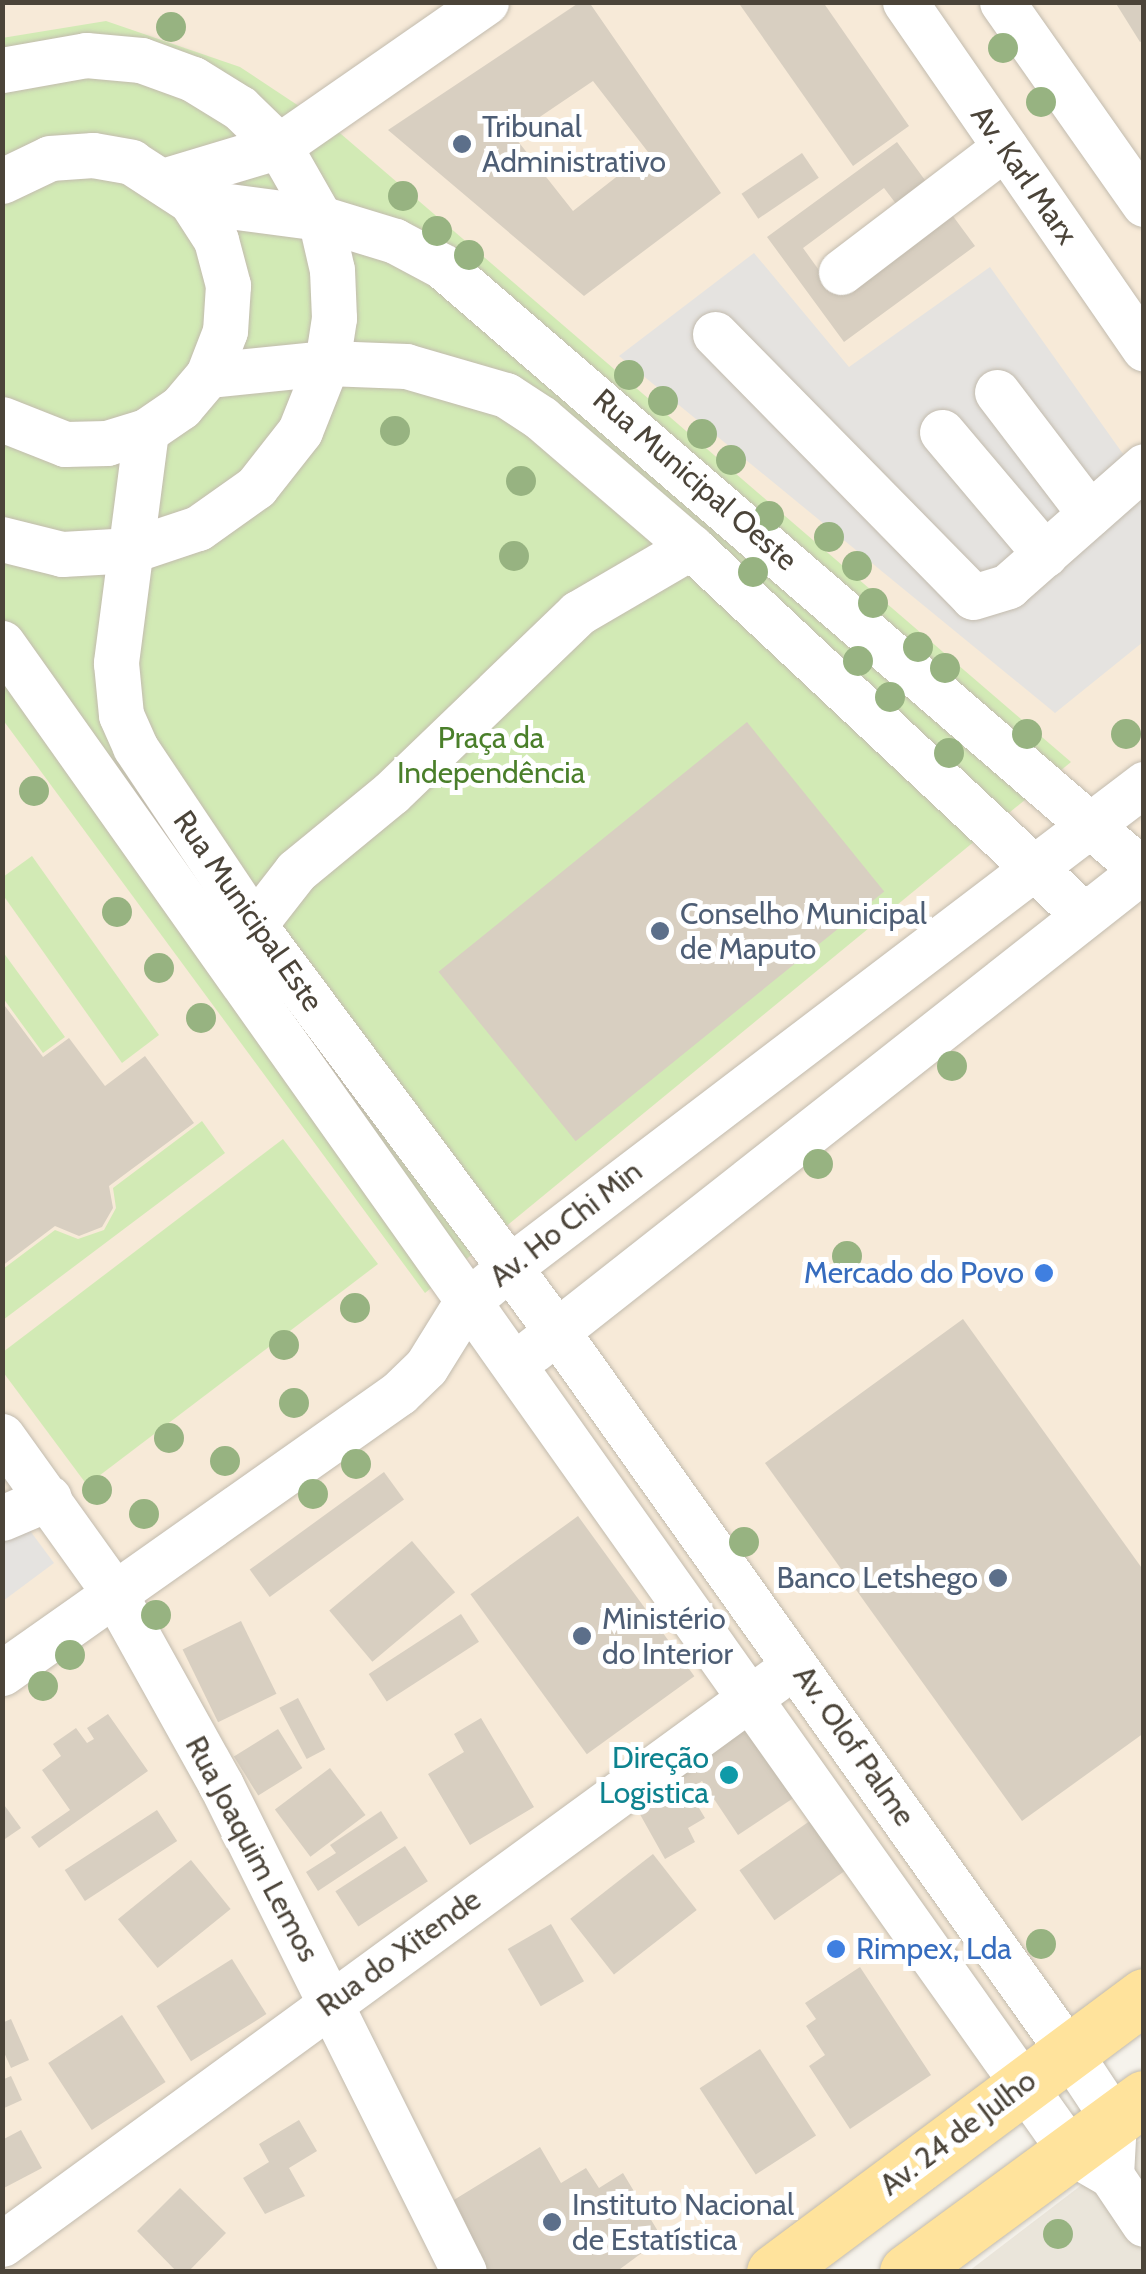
<!DOCTYPE html>
<meta charset="utf-8">
<style>
body{margin:0}
#map{position:relative;width:1146px;height:2274px;overflow:hidden;background:#f6f3ec;font-family:Cabin,sans-serif}
div>[style]{position:absolute}
.residential>*{inset:0;background:#eae5da}
.commercial>*{inset:0;background:#f7ead8}
.green>*{inset:0;background:#d2eab5}
.parking>*{inset:0;background:#e5e3e0}
.building>*{inset:0;background:#d8cfc1;transform-origin:0 0}
.roads{filter:drop-shadow(0 0 2px #c2bbae) drop-shadow(0 0 2px #c2bbae)}
.minor>*{height:45px;margin:-22.5px;padding:0 22.5px;transform-origin:22.5px;border-radius:22.5px;background:#fff}
.major>*{height:55px;margin:-27.5px;padding:0 27.5px;transform-origin:27.5px;border-radius:27.5px;background:#ffe39c}
.trees>*{width:30px;height:30px;margin:-15px;border-radius:50%;background:#97b381}
.dots>*{width:28px;height:28px;translate:-50% -50%;box-sizing:border-box;border:5px solid #fff;border-radius:50%}
span{translate:-50% -50%;white-space:nowrap;text-align:center;line-height:1.15;-webkit-text-stroke:10px #fff;paint-order:stroke}
.service-label{font-size:30px;color:#4e5e75}
.left{translate:0 -50%;text-align:left}
.right{translate:-100% -50%;text-align:right}
.street-label{font-size:30px;color:#4b4439}
.park-label{font-size:30px;color:#4a7f2a}
.shop-label{font-size:30px;color:#366cbe}
.culture-label{font-size:30px;color:#0d838f}
.frame{position:absolute;inset:0;border:5px solid #4b4439;pointer-events:none}
</style>
<div id="map">
<div class="residential">
<div style="clip-path:polygon(1143px 2138px,1143px 2271px,969px 2271px)"></div>
</div>
<div class="commercial">
<div style="clip-path:polygon(3px 3px,1143px 3px,1143px 1971px,750px 2271px,3px 2272px)"></div>
</div>
<div class="green">
<div style="clip-path:polygon(106px 21px,240px 67px,341px 134px,1071px 762px,425px 1293px,3px 720px,2px 38px)"></div>
<div style="clip-path:polygon(32px 856px,159px 1035px,122px 1063px,3px 895px,3px 877px)"></div>
<div style="clip-path:polygon(3px 952px,65px 1037px,43px 1053px,3px 998px)"></div>
<div style="clip-path:polygon(202px 1121px,225px 1153px,3px 1320px,3px 1269px,55px 1230px,78px 1239px,104px 1230px,116px 1208px,113px 1188px)"></div>
<div style="clip-path:polygon(283px 1139px,378px 1264px,87px 1485px,3px 1372px,3px 1352px)"></div>
</div>
<div class="parking">
<div style="clip-path:polygon(754px 253px,849px 367px,990px 267px,1143px 482px,1143px 642px,1055px 713px,619px 356px)"></div>
<div style="clip-path:polygon(2px 1493px,54px 1563px,3px 1601px,2px 1601px)"></div>
</div>
<div class="building">
<div style="clip-path:polygon(evenodd,580px 2px,589px 2px,721px 193px,584px 296px,388px 130px,580px 2px,593px 81px,648px 152px,573px 211px,513px 135px,593px 81px)"></div>
<div style="clip-path:polygon(738px 2px,823px 2px,909px 126px,853px 166px)"></div>
<div style="clip-path:polygon(1115px 2px,1144px 2px,1144px 40px,1140px 42px)"></div>
<div style="clip-path:polygon(897px 142px,933px 191px,903px 213px,884px 188px,803px 248px,834px 291px,947px 208px,975px 246px,844px 342px,767px 237px)"></div>
<div style="left:802px;top:153px;width:30px;height:73px;rotate:56deg"></div>
<div style="left:747px;top:722px;width:218px;height:397px;rotate:51deg"></div>
<div style="clip-path:polygon(2px 1002px,43px 1057px,69px 1038px,105px 1086px,145px 1056px,194px 1123px,109px 1186px,113px 1208px,102px 1227px,79px 1236px,55px 1226px,2px 1266px)"></div>
<div style="clip-path:polygon(963px 1319px,1144px 1571px,1144px 1733px,1022px 1821px,765px 1463px)"></div>
<div style="left:384px;top:1472px;width:34px;height:166px;rotate:54deg"></div>
<div style="left:578px;top:1516px;width:198px;height:133px;rotate:54deg"></div>
<div style="left:412px;top:1541px;width:67px;height:108px;rotate:50deg"></div>
<div style="left:461px;top:1614px;width:33px;height:110px;rotate:57deg"></div>
<div style="left:241px;top:1621px;width:81px;height:65px;rotate:64deg"></div>
<div style="left:298px;top:1698px;width:58px;height:21px;rotate:62deg"></div>
<div style="clip-path:polygon(108px 1714px,148px 1771px,39px 1848px,31px 1837px,70px 1810px,42px 1770px,61px 1756px,53px 1744px,76px 1728px,87px 1743px,94px 1739px,87px 1728px)"></div>
<div style="clip-path:polygon(481px 1718px,534px 1807px,470px 1845px,428px 1774px,464px 1752px,454px 1734px)"></div>
<div style="clip-path:polygon(747px 1718px,798px 1795px,738px 1835px,702px 1781px,684px 1793px,669px 1769px)"></div>
<div style="left:278px;top:1729px;width:46px;height:52px;rotate:58deg"></div>
<div style="left:330px;top:1768px;width:59px;height:69px;rotate:53deg"></div>
<div style="clip-path:polygon(668px 1779px,682px 1804px,693px 1798px,705px 1818px,688px 1828px,695px 1842px,665px 1859px,637px 1809px,650px 1801px,645px 1792px)"></div>
<div style="clip-path:polygon(2px 1802px,21px 1828px,2px 1841px)"></div>
<div style="left:157px;top:1810px;width:37px;height:110px;rotate:57deg"></div>
<div style="clip-path:polygon(381px 1811px,398px 1838px,318px 1891px,306px 1872px,336px 1853px,330px 1845px)"></div>
<div style="left:814px;top:1818px;width:61px;height:91px;rotate:55deg"></div>
<div style="left:405px;top:1846px;width:42px;height:83px;rotate:57deg"></div>
<div style="left:653px;top:1854px;width:71px;height:105px;rotate:52deg"></div>
<div style="left:191px;top:1860px;width:63px;height:94px;rotate:51deg"></div>
<div style="left:551px;top:1924px;width:66px;height:50px;rotate:60deg"></div>
<div style="left:232px;top:1959px;width:65px;height:89px;rotate:58deg"></div>
<div style="clip-path:polygon(860px 1967px,931px 2075px,850px 2129px,809px 2066px,825px 2055px,806px 2026px,816px 2019px,805px 2003px)"></div>
<div style="left:122px;top:2015px;width:80px;height:88px;rotate:57deg"></div>
<div style="clip-path:polygon(11px 2019px,29px 2060px,11px 2068px,2px 2048px,2px 2023px)"></div>
<div style="left:760px;top:2049px;width:103px;height:72px;rotate:57deg"></div>
<div style="clip-path:polygon(11px 2076px,22px 2100px,2px 2109px,2px 2080px)"></div>
<div style="clip-path:polygon(299px 2120px,317px 2151px,289px 2168px,305px 2196px,265px 2214px,243px 2178px,269px 2162px,259px 2144px)"></div>
<div style="clip-path:polygon(21px 2130px,42px 2168px,2px 2189px,2px 2140px)"></div>
<div style="clip-path:polygon(540px 2147px,561px 2183px,586px 2168px,599px 2188px,623px 2173px,662px 2238px,616px 2272px,476px 2272px,444px 2206px)"></div>
<div style="clip-path:polygon(180px 2188px,226px 2233px,188px 2272px,177px 2272px,137px 2231px)"></div>
</div>
<div class="roads">
<div class="minor">
<div style="left:905px;top:2px;width:421px;rotate:55.4deg"></div>
<div style="left:1002px;top:2px;width:247px;rotate:54.9deg"></div>
<div style="left:2px;top:70px;width:85px;rotate:-10.1deg"></div>
<div style="left:86px;top:55px;width:55px;rotate:5.2deg"></div>
<div style="left:141px;top:60px;width:55px;rotate:20.1deg"></div>
<div style="left:193px;top:79px;width:55px;rotate:31.7deg"></div>
<div style="left:240px;top:108px;width:54px;rotate:44.3deg"></div>
<div style="left:279px;top:146px;width:83px;rotate:60.3deg"></div>
<div style="left:320px;top:218px;width:53px;rotate:77deg"></div>
<div style="left:332px;top:270px;width:48px;rotate:87.6deg"></div>
<div style="left:334px;top:318px;width:46px;rotate:98.8deg"></div>
<div style="left:327px;top:363px;width:73px;rotate:111.7deg"></div>
<div style="left:300px;top:431px;width:71px;rotate:128.2deg"></div>
<div style="left:256px;top:487px;width:71px;rotate:144.7deg"></div>
<div style="left:198px;top:528px;width:70px;rotate:161.6deg"></div>
<div style="left:132px;top:550px;width:70px;rotate:176.7deg"></div>
<div style="left:62px;top:554px;width:62px;rotate:-166deg"></div>
<div style="left:166px;top:180px;width:118px;rotate:-16.7deg"></div>
<div style="left:279px;top:146px;width:252px;rotate:-34.8deg"></div>
<div style="left:2px;top:181px;width:53px;rotate:-25.6deg"></div>
<div style="left:50px;top:158px;width:43px;rotate:-4deg"></div>
<div style="left:93px;top:155px;width:39px;rotate:10deg"></div>
<div style="left:131px;top:162px;width:72px;rotate:33deg"></div>
<div style="left:191px;top:201px;width:46px;rotate:57.3deg"></div>
<div style="left:216px;top:240px;width:47px;rotate:75.1deg"></div>
<div style="left:228px;top:285px;width:46px;rotate:93.7deg"></div>
<div style="left:225px;top:331px;width:47px;rotate:111.1deg"></div>
<div style="left:208px;top:375px;width:42px;rotate:130.2deg"></div>
<div style="left:181px;top:407px;width:42px;rotate:145.6deg"></div>
<div style="left:146px;top:431px;width:41px;rotate:162.9deg"></div>
<div style="left:107px;top:443px;width:42px;rotate:178.6deg"></div>
<div style="left:65px;top:444px;width:68px;rotate:-158.4deg"></div>
<div style="left:191px;top:201px;width:130px;rotate:7.5deg"></div>
<div style="left:320px;top:218px;width:78px;rotate:17deg"></div>
<div style="left:395px;top:241px;width:53px;rotate:28deg"></div>
<div style="left:442px;top:266px;width:925px;rotate:40.79deg"></div>
<div style="left:841px;top:272px;width:206px;rotate:-37.3deg"></div>
<div style="left:715px;top:334px;width:368px;rotate:45.5deg"></div>
<div style="left:973px;top:597px;width:37px;rotate:-17deg"></div>
<div style="left:1008px;top:586px;width:181px;rotate:-41.4deg"></div>
<div style="left:208px;top:375px;width:120px;rotate:-5.8deg"></div>
<div style="left:327px;top:363px;width:79px;rotate:2.2deg"></div>
<div style="left:406px;top:366px;width:104px;rotate:16.2deg"></div>
<div style="left:506px;top:395px;width:42px;rotate:33.3deg"></div>
<div style="left:541px;top:418px;width:198px;rotate:40.7deg"></div>
<div style="left:691px;top:547px;width:537px;rotate:43.11deg"></div>
<div style="left:997px;top:392px;width:153px;rotate:52.7deg"></div>
<div style="left:146px;top:431px;width:234px;rotate:97.4deg"></div>
<div style="left:116px;top:663px;width:52px;rotate:84.5deg"></div>
<div style="left:121px;top:715px;width:35px;rotate:66deg"></div>
<div style="left:135px;top:747px;width:214px;rotate:56.2deg"></div>
<div style="left:254px;top:925px;width:505px;rotate:53.29deg"></div>
<div style="left:556px;top:1330px;width:886px;rotate:54.61deg"></div>
<div style="left:1069px;top:2052px;width:82px;rotate:56.5deg"></div>
<div style="left:1114px;top:2120px;width:55px;rotate:93.1deg"></div>
<div style="left:942px;top:432px;width:160px;rotate:49.8deg"></div>
<div style="left:2px;top:643px;width:1849px;rotate:54.69deg"></div>
<div style="left:1071px;top:2152px;width:46px;rotate:29.9deg"></div>
<div style="left:1111px;top:2175px;width:59px;rotate:56deg"></div>
<div style="left:254px;top:925px;width:68px;rotate:-52.1deg"></div>
<div style="left:296px;top:871px;width:123px;rotate:-39.4deg"></div>
<div style="left:391px;top:793px;width:260px;rotate:-43.9deg"></div>
<div style="left:578px;top:613px;width:131px;rotate:-30.3deg"></div>
<div style="left:533px;top:1350px;width:778px;rotate:-38.21deg"></div>
<div style="left:2px;top:1436px;width:191px;rotate:54.4deg"></div>
<div style="left:113px;top:1591px;width:222px;rotate:60.9deg"></div>
<div style="left:221px;top:1785px;width:544px;rotate:63.48deg"></div>
<div style="left:2px;top:1518px;width:51px;rotate:-23.1deg"></div>
<div style="left:2px;top:1673px;width:486px;rotate:-35.2deg"></div>
<div style="left:399px;top:1393px;width:37px;rotate:-44deg"></div>
<div style="left:426px;top:1367px;width:74px;rotate:-58.2deg"></div>
<div style="left:465px;top:1304px;width:55px;rotate:-39.8deg"></div>
<div style="left:507px;top:1269px;width:801px;rotate:-37.28deg"></div>
<div style="left:2px;top:2244px;width:958px;rotate:-36.13deg"></div>
</div>
<div class="major">
<div style="left:774px;top:2272px;width:462px;rotate:-36.7deg"></div>
<div style="left:907px;top:2272px;width:294px;rotate:-36.3deg"></div>
</div>
</div>
<div class="trees">
<div style="left:171px;top:27px"></div>
<div style="left:1003px;top:48px"></div>
<div style="left:1041px;top:102px"></div>
<div style="left:403px;top:196px"></div>
<div style="left:437px;top:231px"></div>
<div style="left:469px;top:255px"></div>
<div style="left:629px;top:375px"></div>
<div style="left:663px;top:401px"></div>
<div style="left:395px;top:431px"></div>
<div style="left:702px;top:434px"></div>
<div style="left:731px;top:460px"></div>
<div style="left:521px;top:481px"></div>
<div style="left:769px;top:516px"></div>
<div style="left:829px;top:537px"></div>
<div style="left:514px;top:556px"></div>
<div style="left:857px;top:566px"></div>
<div style="left:753px;top:572px"></div>
<div style="left:873px;top:603px"></div>
<div style="left:918px;top:647px"></div>
<div style="left:858px;top:661px"></div>
<div style="left:945px;top:668px"></div>
<div style="left:890px;top:697px"></div>
<div style="left:1027px;top:734px"></div>
<div style="left:1126px;top:734px"></div>
<div style="left:949px;top:753px"></div>
<div style="left:34px;top:791px"></div>
<div style="left:117px;top:912px"></div>
<div style="left:159px;top:968px"></div>
<div style="left:201px;top:1018px"></div>
<div style="left:952px;top:1066px"></div>
<div style="left:818px;top:1164px"></div>
<div style="left:847px;top:1256px"></div>
<div style="left:355px;top:1308px"></div>
<div style="left:284px;top:1345px"></div>
<div style="left:294px;top:1403px"></div>
<div style="left:169px;top:1438px"></div>
<div style="left:225px;top:1461px"></div>
<div style="left:356px;top:1464px"></div>
<div style="left:97px;top:1490px"></div>
<div style="left:313px;top:1494px"></div>
<div style="left:144px;top:1514px"></div>
<div style="left:744px;top:1542px"></div>
<div style="left:156px;top:1615px"></div>
<div style="left:70px;top:1655px"></div>
<div style="left:43px;top:1686px"></div>
<div style="left:1041px;top:1944px"></div>
<div style="left:1058px;top:2234px"></div>
</div>
<div class="dots">
<div style="left:462px;top:144px;background:#5c6f8a"></div>
<div style="left:660px;top:931px;background:#5c6f8a"></div>
<div style="left:1044px;top:1273px;background:#3f7fe0"></div>
<div style="left:998px;top:1578px;background:#5c6f8a"></div>
<div style="left:582px;top:1636px;background:#5c6f8a"></div>
<div style="left:729px;top:1775px;background:#0f9aa8"></div>
<div style="left:836px;top:1949px;background:#3f7fe0"></div>
<div style="left:552px;top:2222px;background:#5c6f8a"></div>
</div>
<div class="service-label">
<span class="left" style="left:482px;top:144px">Tribunal<br>Administrativo</span>
<span class="left" style="left:680px;top:931px">Conselho Municipal<br>de Maputo</span>
<span class="right" style="left:978px;top:1578px">Banco Letshego</span>
<span class="left" style="left:602px;top:1636px">Ministério<br>do Interior</span>
<span class="left" style="left:572px;top:2222px">Instituto Nacional<br>de Estatística</span>
</div>
<div class="street-label">
<span style="left:1024px;top:175px;rotate:55deg">Av. Karl Marx</span>
<span style="left:695px;top:480px;rotate:41deg">Rua Municipal Oeste</span>
<span style="left:248px;top:911px;rotate:55deg">Rua Municipal Este</span>
<span style="left:566px;top:1224px;rotate:-38deg">Av. Ho Chi Min</span>
<span style="left:854px;top:1746px;rotate:55deg">Av. Olof Palme</span>
<span style="left:252px;top:1849px;rotate:62deg">Rua Joaquim Lemos</span>
<span style="left:399px;top:1953px;rotate:-36deg">Rua do Xitende</span>
<span style="left:958px;top:2133px;rotate:-37deg">Av. 24 de Julho</span>
</div>
<div class="park-label">
<span style="left:491px;top:755px">Praça da<br>Independência</span>
</div>
<div class="shop-label">
<span class="right" style="left:1024px;top:1273px">Mercado do Povo</span>
<span class="left" style="left:856px;top:1949px">Rimpex, Lda</span>
</div>
<div class="culture-label">
<span class="right" style="left:709px;top:1775px">Direção<br>Logistica</span>
</div>
<div class="frame"></div>
</div>
